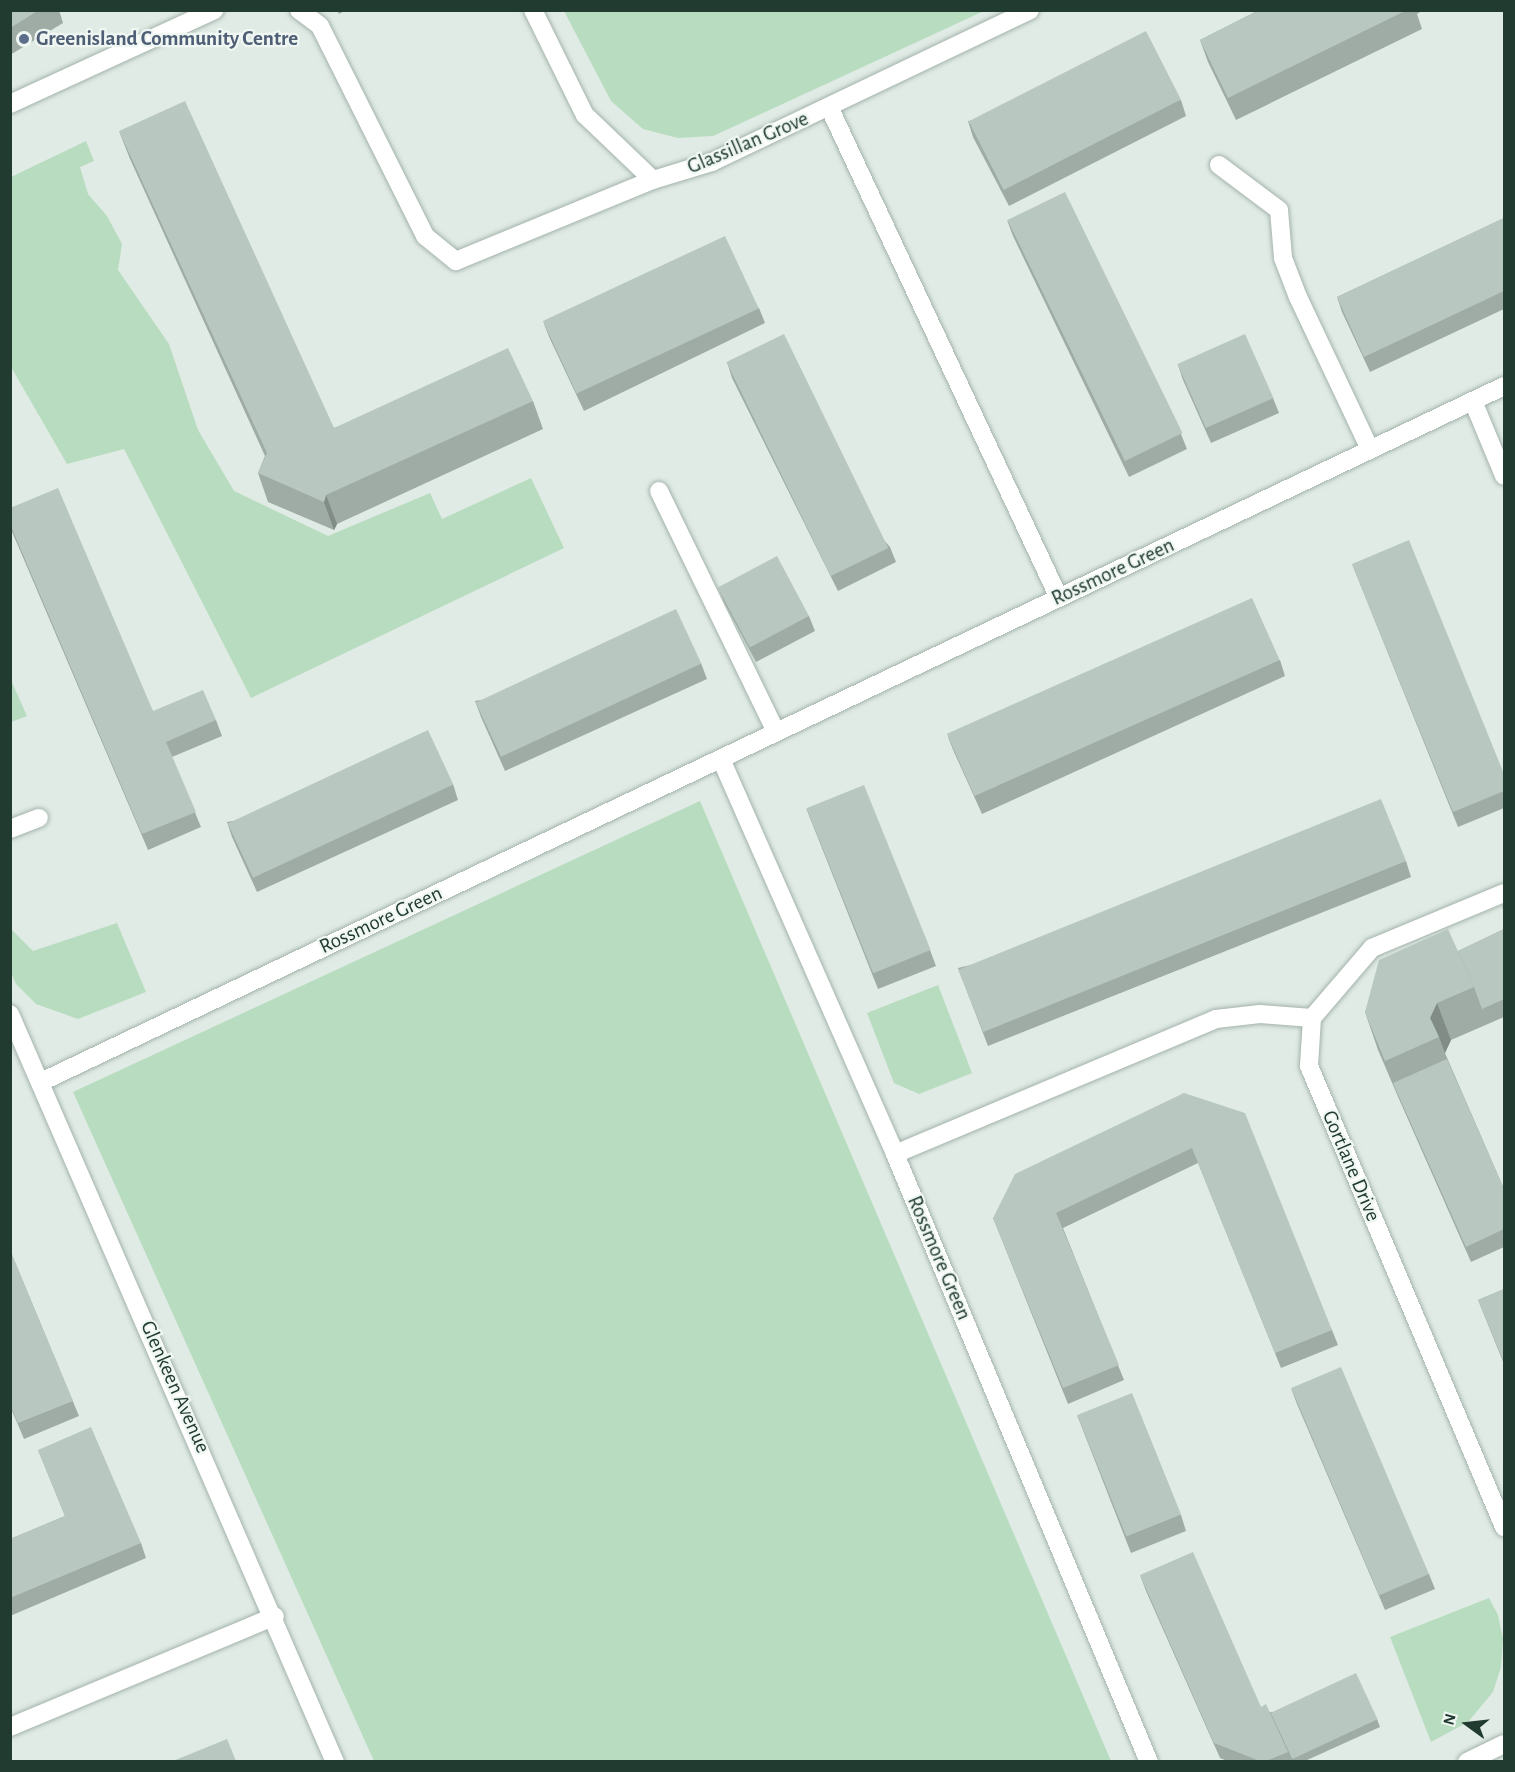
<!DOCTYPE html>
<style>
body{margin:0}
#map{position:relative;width:1515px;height:1772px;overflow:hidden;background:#e0ebe5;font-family:"Alegreya Sans",sans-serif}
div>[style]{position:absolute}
.green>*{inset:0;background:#b8dcbf}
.roads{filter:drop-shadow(0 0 2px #a3b3ab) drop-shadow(0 0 2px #a3b3ab)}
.service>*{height:18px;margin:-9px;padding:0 9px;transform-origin:9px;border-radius:9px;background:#fff}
.minor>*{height:18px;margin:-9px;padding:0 9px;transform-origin:9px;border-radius:9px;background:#fff}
.wall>*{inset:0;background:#9eaca5}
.shaded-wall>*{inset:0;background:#818c86}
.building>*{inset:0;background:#b8c8c0;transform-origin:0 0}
.dots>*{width:16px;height:16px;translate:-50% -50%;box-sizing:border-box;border:3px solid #f0f7f3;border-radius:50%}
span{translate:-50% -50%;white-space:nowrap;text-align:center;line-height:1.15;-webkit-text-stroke:4.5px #f0f7f3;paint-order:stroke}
.service-label{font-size:21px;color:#4e5e75;font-weight:700}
.left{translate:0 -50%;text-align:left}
.street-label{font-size:21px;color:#213b31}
.frame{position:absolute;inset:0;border:12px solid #213b31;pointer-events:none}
.north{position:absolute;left:1437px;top:1694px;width:60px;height:60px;-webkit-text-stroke:4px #f0f7f3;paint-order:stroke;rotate:285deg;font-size:16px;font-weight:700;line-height:24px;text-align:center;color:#213b31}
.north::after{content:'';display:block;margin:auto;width:21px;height:27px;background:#213b31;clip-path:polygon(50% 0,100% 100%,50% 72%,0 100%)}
</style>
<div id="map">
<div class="green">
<div style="clip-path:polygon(564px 11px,984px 11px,713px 136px,678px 138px,643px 129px,611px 101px)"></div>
<div style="clip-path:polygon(86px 141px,94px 161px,80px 167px,88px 194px,107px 216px,122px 244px,118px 270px,169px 344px,198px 430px,234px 491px,328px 536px,430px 493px,442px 519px,531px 478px,564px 548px,251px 698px,124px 449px,67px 464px,11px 367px,11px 177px)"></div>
<div style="clip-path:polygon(10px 678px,27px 716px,11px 722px,10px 722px)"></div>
<div style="clip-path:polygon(700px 801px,1111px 1761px,374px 1761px,73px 1092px)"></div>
<div style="clip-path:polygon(117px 923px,146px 992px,78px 1019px,36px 1004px,16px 984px,11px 973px,11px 929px,33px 951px)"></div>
<div style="clip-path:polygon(938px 985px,972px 1073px,919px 1094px,894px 1083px,867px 1013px)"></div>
<div style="clip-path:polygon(1489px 1598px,1498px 1615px,1503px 1639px,1501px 1667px,1493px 1692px,1468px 1722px,1431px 1742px,1390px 1637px)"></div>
</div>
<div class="roads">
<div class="service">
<div style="left:299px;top:10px;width:26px;rotate:37deg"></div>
<div style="left:320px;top:26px;width:235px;rotate:63.4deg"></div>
<div style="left:425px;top:236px;width:40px;rotate:39deg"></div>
<div style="left:456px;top:261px;width:213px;rotate:-22.4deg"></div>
<div style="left:10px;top:104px;width:225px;rotate:-24.7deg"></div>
<div style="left:1219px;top:165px;width:75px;rotate:36.9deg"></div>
<div style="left:1279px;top:210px;width:48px;rotate:85.2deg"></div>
<div style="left:1283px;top:258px;width:42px;rotate:69deg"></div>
<div style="left:1298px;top:297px;width:168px;rotate:64.7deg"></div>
<div style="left:659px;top:491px;width:268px;rotate:64.1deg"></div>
<div style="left:10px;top:829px;width:31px;rotate:-21deg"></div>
</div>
<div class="minor">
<div style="left:533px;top:10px;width:117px;rotate:63.7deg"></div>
<div style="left:585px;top:115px;width:94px;rotate:43.7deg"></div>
<div style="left:653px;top:180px;width:62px;rotate:-17deg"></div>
<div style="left:712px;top:162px;width:352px;rotate:-25.5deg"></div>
<div style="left:830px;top:109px;width:540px;rotate:64.91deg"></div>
<div style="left:1473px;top:401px;width:81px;rotate:67.5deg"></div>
<div style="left:721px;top:759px;width:432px;rotate:66.2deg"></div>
<div style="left:895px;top:1154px;width:659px;rotate:67.33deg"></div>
<div style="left:1504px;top:893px;width:143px;rotate:157.4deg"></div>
<div style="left:1372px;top:948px;width:92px;rotate:130.6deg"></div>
<div style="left:1312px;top:1018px;width:48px;rotate:93.6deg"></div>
<div style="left:1309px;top:1066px;width:501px;rotate:67.07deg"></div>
<div style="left:10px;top:1014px;width:816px;rotate:66.52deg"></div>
<div style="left:41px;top:1082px;width:1620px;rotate:-25.44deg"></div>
<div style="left:895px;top:1154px;width:348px;rotate:-22.8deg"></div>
<div style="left:1216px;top:1019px;width:44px;rotate:-6.5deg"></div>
<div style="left:1260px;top:1014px;width:52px;rotate:4.4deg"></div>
<div style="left:10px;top:1727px;width:287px;rotate:-22.7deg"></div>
<div style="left:1467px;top:1762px;width:41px;rotate:-25.9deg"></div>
</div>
</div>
<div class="wall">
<div style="clip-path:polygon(10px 10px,59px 10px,63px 23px,10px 55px)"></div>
<div style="clip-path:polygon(337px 10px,346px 10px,339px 14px)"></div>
<div style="clip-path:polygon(1259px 10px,1423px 10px,1417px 14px,1422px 29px,1236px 120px,1208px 62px,1200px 40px)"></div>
<div style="clip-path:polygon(1181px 100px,1186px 116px,1009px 206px,973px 137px,968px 121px)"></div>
<div style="clip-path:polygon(119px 131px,334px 428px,533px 401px,543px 429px,337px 524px,334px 530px,268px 502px,258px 473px,265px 456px,130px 159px)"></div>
<div style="clip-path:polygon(1504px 218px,1504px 309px,1370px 372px,1342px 312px,1337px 297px)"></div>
<div style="clip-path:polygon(1007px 220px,1181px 434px,1187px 449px,1129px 477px,1013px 236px)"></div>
<div style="clip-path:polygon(759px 308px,765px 323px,584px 411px,550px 339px,544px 324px)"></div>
<div style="clip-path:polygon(727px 362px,890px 547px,896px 562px,838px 591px,732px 378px)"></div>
<div style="clip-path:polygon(1178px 365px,1273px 398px,1279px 413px,1211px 443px,1183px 380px)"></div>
<div style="clip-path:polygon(10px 508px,153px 711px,216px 720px,222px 736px,172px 757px,201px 827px,148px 850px,10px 527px)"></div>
<div style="clip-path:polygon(1352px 564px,1504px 774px,1504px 808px,1458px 827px)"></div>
<div style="clip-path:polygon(718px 587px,809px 616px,815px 631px,756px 662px,724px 602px)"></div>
<div style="clip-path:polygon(1280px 660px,1285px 676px,982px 814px,954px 752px,948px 737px)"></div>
<div style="clip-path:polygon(701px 663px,707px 679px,505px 771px,481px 717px,475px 701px)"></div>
<div style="clip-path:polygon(453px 784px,458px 800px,257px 892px,232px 837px,227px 822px)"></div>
<div style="clip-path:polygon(806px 808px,930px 950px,936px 966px,878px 989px)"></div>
<div style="clip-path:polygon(1406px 861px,1411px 877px,988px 1046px,958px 968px)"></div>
<div style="clip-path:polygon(1504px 929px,1504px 1017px,1451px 1040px,1445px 1053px,1504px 1189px,1504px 1247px,1471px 1262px,1399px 1099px,1378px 1050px,1365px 1012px,1458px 951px)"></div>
<div style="clip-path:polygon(1184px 1093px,1332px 1330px,1338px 1345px,1281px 1368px,1198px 1163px,1063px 1228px,1124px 1380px,1068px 1404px,993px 1218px)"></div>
<div style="clip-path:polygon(10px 1250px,79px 1416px,24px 1439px,10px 1406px)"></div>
<div style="clip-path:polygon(1504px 1289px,1504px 1364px,1478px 1300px)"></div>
<div style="clip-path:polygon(1291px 1388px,1429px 1574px,1435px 1589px,1385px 1610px,1297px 1404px)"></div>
<div style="clip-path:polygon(1077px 1415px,1181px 1515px,1186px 1531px,1131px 1553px)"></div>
<div style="clip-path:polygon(38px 1450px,141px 1543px,146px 1558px,10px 1616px,10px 1539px,65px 1516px)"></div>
<div style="clip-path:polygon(1140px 1575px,1261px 1707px,1270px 1712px,1377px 1719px,1380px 1727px,1305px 1761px,1227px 1761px,1220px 1758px,1146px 1591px)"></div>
</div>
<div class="shaded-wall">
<div style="clip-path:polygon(326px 495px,337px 524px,334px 530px,324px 502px)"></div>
<div style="clip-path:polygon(1437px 1003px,1451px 1040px,1445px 1053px,1439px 1037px,1430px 1018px)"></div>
</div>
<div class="building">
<div style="clip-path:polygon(10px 10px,39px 10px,10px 28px)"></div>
<div style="clip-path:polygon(1259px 10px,1407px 10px,1228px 98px,1200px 40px)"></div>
<div style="left:1146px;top:31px;width:77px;height:199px;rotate:63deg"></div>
<div style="clip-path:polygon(185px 101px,334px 428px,508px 348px,533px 401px,326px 495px,324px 502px,258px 473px,267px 453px,119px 131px)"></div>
<div style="left:1065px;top:192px;width:268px;height:64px;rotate:64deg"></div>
<div style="clip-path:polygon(1504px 218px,1504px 291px,1364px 357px,1337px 297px)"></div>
<div style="left:725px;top:236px;width:80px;height:201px;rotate:65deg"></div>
<div style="left:784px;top:334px;width:238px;height:64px;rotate:64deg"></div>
<div style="left:1245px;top:334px;width:70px;height:74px;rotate:66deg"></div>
<div style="clip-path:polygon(58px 488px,153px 711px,203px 690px,216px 720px,166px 742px,196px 812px,142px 834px,10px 524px,10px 508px)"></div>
<div style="clip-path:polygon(1409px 540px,1504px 774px,1504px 791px,1453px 812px,1352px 564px)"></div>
<div style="left:777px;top:556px;width:68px;height:67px;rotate:62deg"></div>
<div style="left:1252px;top:598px;width:68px;height:334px;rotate:66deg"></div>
<div style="left:676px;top:609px;width:60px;height:221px;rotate:65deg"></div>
<div style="left:428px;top:730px;width:60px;height:221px;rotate:65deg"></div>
<div style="left:864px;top:785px;width:178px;height:62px;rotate:68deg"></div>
<div style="left:1381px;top:799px;width:67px;height:456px;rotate:68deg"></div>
<div style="clip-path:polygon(1504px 903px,1504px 912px,1501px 905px)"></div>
<div style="clip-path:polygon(1448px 929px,1474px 987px,1437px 1003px,1430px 1018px,1439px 1037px,1385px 1061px,1365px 1012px,1379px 960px)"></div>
<div style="clip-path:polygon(1504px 929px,1504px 999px,1482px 1009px,1474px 987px,1458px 951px)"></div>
<div style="clip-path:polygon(1447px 1059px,1504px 1189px,1504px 1229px,1466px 1247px,1393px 1083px)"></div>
<div style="clip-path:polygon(1184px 1093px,1245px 1113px,1332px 1330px,1275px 1353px,1192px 1148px,1056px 1213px,1119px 1365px,1063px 1388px,993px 1218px,1015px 1174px)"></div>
<div style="clip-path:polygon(10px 1250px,73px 1401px,18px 1423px,10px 1404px)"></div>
<div style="clip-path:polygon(1504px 1289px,1504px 1362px,1478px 1300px)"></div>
<div style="left:1341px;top:1367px;width:225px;height:54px;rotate:67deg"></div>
<div style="left:1132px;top:1393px;width:131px;height:59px;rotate:68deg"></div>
<div style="clip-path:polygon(91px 1427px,141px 1543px,10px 1598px,10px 1539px,65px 1516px,38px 1450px)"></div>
<div style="clip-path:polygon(1193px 1552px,1261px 1707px,1266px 1704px,1288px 1752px,1266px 1761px,1260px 1761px,1214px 1743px,1140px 1575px)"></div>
<div style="left:1356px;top:1673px;width:51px;height:94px;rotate:65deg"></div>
<div style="clip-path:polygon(227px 1739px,236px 1761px,173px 1761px)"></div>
</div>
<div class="dots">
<div style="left:24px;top:39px;background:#5c6f8a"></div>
</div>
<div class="service-label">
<span class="left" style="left:36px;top:39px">Greenisland Community Centre</span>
</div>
<div class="street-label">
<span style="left:748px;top:143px;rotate:-23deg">Glassillan Grove</span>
<span style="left:1113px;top:572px;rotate:-25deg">Rossmore Green</span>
<span style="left:381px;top:920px;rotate:-25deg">Rossmore Green</span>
<span style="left:1351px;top:1166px;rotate:67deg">Gortlane Drive</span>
<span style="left:939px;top:1258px;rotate:67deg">Rossmore Green</span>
<span style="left:175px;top:1387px;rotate:66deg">Glenkeen Avenue</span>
</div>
<div class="frame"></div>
<div class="north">N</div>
</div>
